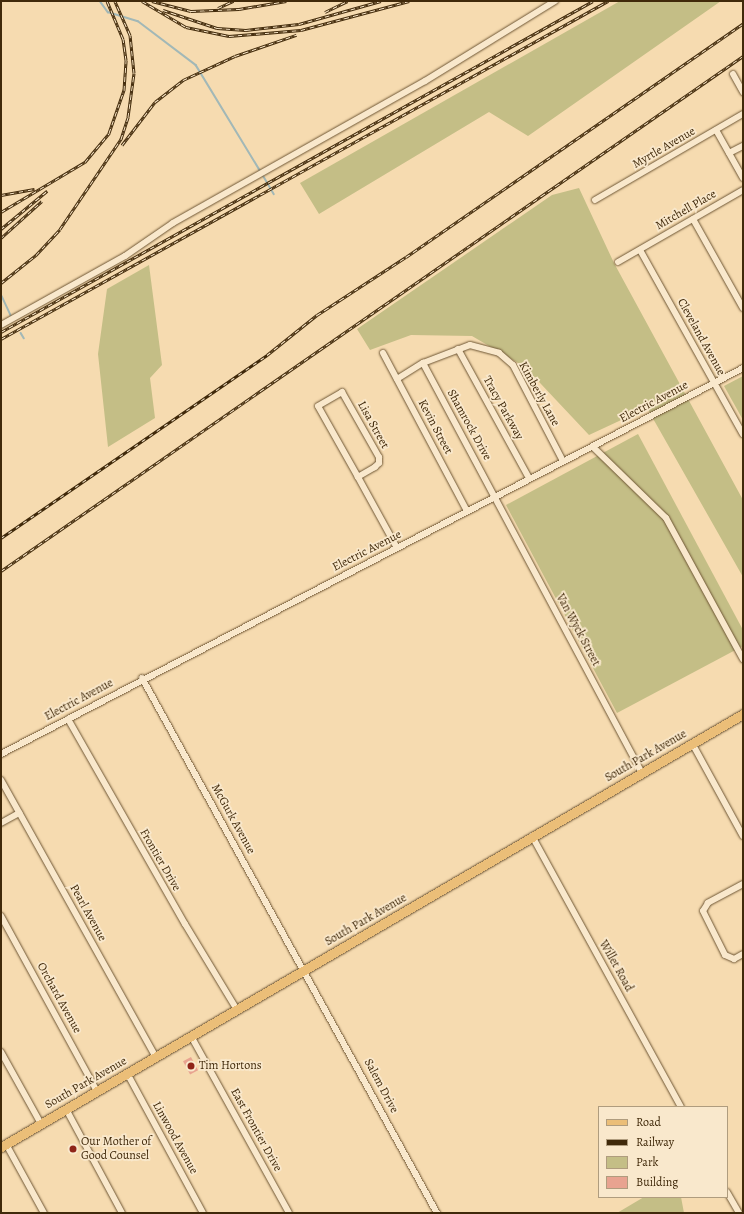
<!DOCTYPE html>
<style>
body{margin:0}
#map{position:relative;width:744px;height:1214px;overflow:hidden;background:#f6dbb0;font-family:Alegreya,serif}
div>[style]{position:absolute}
.green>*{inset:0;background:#c4be86}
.stream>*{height:1.5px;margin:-0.75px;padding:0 0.75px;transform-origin:0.75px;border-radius:0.75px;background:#a2b8b7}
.building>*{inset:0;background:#e8a390;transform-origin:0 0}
.roads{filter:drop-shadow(0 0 1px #6e5634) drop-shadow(0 0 1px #6e5634)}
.street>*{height:6px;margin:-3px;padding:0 3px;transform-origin:3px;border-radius:3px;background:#f9e8cc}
.primary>*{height:9px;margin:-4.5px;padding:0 4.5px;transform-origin:4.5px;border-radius:4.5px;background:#ebbe78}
.rail>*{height:3px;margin-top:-1.5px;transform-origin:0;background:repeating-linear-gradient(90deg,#f9e8cc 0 4.5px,#40290a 0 9px);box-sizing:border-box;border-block:1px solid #40290a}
.dots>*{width:11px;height:11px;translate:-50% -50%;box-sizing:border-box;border:2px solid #f9e8cc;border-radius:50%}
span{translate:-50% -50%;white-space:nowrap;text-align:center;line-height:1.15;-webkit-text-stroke:3.5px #f9e8cc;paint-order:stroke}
.street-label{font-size:12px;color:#40290a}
.poi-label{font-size:12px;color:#40290a}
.left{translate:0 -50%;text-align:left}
.frame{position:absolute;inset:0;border:2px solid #40290a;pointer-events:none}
.legend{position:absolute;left:598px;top:1106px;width:130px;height:92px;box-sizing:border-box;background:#f9e8cc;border:1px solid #af9c7e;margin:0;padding:5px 7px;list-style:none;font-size:12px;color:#40290a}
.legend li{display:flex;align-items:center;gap:8px;height:20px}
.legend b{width:20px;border:1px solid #af9c7e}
</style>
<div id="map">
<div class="green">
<div style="clip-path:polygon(620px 1px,721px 1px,528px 136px,489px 112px,319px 214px,300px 183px)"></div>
<div style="clip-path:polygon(579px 188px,614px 263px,743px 500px,743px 577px,647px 408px,589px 435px,525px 367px,472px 336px,411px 335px,370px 350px,357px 329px,552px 195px)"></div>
<div style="clip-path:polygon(149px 265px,162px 365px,150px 378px,155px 418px,108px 447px,98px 354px,107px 289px)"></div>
<div style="clip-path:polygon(743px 376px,743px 420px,724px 386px)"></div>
<div style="clip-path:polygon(638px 434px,743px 630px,743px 646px,617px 713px,506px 505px)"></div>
<div style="clip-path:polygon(644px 1197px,681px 1197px,684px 1213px,617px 1213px)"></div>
</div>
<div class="stream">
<div style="left:100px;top:1px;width:14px;rotate:54deg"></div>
<div style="left:108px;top:12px;width:31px;rotate:17deg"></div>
<div style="left:138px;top:21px;width:73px;rotate:37.2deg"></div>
<div style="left:196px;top:65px;width:125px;rotate:58.7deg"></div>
<div style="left:263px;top:175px;width:22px;rotate:60deg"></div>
<div style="left:2px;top:296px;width:21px;rotate:65deg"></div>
<div style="left:21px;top:333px;width:6px;rotate:59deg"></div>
</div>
<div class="building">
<div style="left:191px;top:1057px;width:15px;height:9px;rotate:62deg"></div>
</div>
<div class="roads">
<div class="street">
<div style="left:733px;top:74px;width:21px;rotate:61deg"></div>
<div style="left:716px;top:130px;width:55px;rotate:60.6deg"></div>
<div style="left:729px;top:153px;width:16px;rotate:-27deg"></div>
<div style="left:595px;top:200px;width:171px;rotate:-30.2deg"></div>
<div style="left:693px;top:219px;width:102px;rotate:60.7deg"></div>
<div style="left:640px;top:250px;width:211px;rotate:60.8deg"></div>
<div style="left:618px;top:262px;width:144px;rotate:-29.9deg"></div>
<div style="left:1px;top:325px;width:142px;rotate:-29.1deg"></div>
<div style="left:125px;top:256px;width:58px;rotate:-34.5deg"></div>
<div style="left:173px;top:223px;width:289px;rotate:-29.4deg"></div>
<div style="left:425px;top:81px;width:153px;rotate:-31.6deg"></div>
<div style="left:458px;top:349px;width:147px;rotate:61.2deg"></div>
<div style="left:383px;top:353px;width:179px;rotate:62deg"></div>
<div style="left:423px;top:363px;width:463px;rotate:61.9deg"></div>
<div style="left:397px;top:379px;width:31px;rotate:-32deg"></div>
<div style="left:423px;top:363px;width:50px;rotate:-21deg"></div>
<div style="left:470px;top:345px;width:30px;rotate:15deg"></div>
<div style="left:499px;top:353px;width:18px;rotate:41deg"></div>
<div style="left:513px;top:365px;width:108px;rotate:62.5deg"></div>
<div style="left:342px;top:392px;width:75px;rotate:60.4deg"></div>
<div style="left:379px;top:457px;width:6px;rotate:90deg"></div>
<div style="left:379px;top:463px;width:6px;rotate:135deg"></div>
<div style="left:375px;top:467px;width:20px;rotate:150deg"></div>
<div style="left:358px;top:477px;width:81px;rotate:-119.4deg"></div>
<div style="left:318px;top:406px;width:28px;rotate:-30deg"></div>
<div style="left:593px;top:447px;width:102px;rotate:44.2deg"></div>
<div style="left:666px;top:518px;width:161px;rotate:61.4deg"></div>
<div style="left:358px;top:477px;width:81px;rotate:61.2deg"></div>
<div style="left:142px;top:678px;width:611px;rotate:61.13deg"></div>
<div style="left:68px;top:719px;width:236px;rotate:60.3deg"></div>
<div style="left:185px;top:924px;width:100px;rotate:58.8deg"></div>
<div style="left:692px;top:743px;width:106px;rotate:61.3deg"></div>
<div style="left:1px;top:754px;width:836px;rotate:-27.48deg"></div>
<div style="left:1px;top:780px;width:317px;rotate:60.8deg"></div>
<div style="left:1px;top:823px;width:21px;rotate:-29deg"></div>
<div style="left:532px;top:836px;width:309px;rotate:61.2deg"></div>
<div style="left:743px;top:884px;width:40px;rotate:152deg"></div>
<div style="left:708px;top:903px;width:9px;rotate:122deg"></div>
<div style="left:703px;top:911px;width:49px;rotate:63.4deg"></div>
<div style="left:725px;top:955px;width:10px;rotate:24deg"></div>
<div style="left:734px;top:959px;width:10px;rotate:-29deg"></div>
<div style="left:1px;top:916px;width:200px;rotate:61.3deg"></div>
<div style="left:191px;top:1036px;width:202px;rotate:61deg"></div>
<div style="left:1px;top:1052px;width:82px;rotate:60.9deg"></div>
<div style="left:127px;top:1073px;width:159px;rotate:61.5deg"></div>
<div style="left:66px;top:1109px;width:118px;rotate:61.7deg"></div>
<div style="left:6px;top:1144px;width:79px;rotate:61.2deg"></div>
<div style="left:727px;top:1192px;width:24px;rotate:60deg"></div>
</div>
<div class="primary">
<div style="left:1px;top:1147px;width:859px;rotate:-30.27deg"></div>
</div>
</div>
<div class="rail">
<div style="left:142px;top:1px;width:51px;rotate:30.6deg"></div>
<div style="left:186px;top:27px;width:44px;rotate:11.8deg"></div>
<div style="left:229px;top:36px;width:72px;rotate:-4.8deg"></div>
<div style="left:301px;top:30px;width:112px;rotate:-15deg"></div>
<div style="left:152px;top:1px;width:40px;rotate:14.4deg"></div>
<div style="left:191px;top:11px;width:48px;rotate:-2.4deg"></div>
<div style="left:239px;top:9px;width:48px;rotate:-9.7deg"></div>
<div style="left:218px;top:8px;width:17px;rotate:-25deg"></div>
<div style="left:163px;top:10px;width:57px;rotate:18.4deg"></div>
<div style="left:217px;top:28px;width:29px;rotate:4deg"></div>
<div style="left:246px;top:30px;width:53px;rotate:-6.5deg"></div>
<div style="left:299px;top:24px;width:85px;rotate:-15.7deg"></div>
<div style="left:325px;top:12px;width:25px;rotate:-26deg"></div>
<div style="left:122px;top:145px;width:54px;rotate:-52.5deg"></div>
<div style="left:155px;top:102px;width:36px;rotate:-38deg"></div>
<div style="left:183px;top:80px;width:57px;rotate:-24.8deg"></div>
<div style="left:235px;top:56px;width:65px;rotate:-19deg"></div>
<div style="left:1px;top:195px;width:34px;rotate:-10deg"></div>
<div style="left:1px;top:212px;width:98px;rotate:-30.8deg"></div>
<div style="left:85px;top:162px;width:38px;rotate:-50deg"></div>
<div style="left:109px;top:133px;width:46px;rotate:-70.8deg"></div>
<div style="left:124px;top:90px;width:30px;rotate:-86deg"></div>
<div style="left:126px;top:60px;width:21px;rotate:-98deg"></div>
<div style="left:123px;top:39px;width:41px;rotate:-112.8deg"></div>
<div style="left:1px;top:229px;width:60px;rotate:-39.6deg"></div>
<div style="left:1px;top:238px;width:55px;rotate:-42.1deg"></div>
<div style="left:1px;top:283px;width:45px;rotate:-38.7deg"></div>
<div style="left:36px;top:255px;width:35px;rotate:-47deg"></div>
<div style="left:60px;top:229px;width:109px;rotate:-55.9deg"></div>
<div style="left:121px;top:139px;width:23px;rotate:-72deg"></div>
<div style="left:128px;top:117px;width:44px;rotate:-82.2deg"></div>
<div style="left:134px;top:73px;width:38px;rotate:-96deg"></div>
<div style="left:130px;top:35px;width:37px;rotate:-114deg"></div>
<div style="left:1px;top:332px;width:678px;rotate:-29.21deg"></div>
<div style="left:1px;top:339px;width:695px;rotate:-29.11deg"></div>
<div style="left:1px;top:538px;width:323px;rotate:-34.5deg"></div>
<div style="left:267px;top:355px;width:64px;rotate:-38.7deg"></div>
<div style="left:317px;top:315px;width:106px;rotate:-33.1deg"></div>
<div style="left:406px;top:257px;width:410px;rotate:-34.7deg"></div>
<div style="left:1px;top:571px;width:903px;rotate:-34.76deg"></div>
</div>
<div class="dots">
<div style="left:191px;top:1066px;background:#8f2418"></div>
<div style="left:73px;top:1149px;background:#8f2418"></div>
</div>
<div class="street-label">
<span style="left:664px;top:148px;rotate:-30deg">Myrtle Avenue</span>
<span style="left:686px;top:210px;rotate:-30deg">Mitchell Place</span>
<span style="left:701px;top:337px;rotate:61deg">Cleveland Avenue</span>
<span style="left:539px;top:394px;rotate:61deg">Kimberly Lane</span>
<span style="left:654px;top:402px;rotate:-28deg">Electric Avenue</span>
<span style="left:503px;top:408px;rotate:61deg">Tracy Parkway</span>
<span style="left:373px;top:425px;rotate:61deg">Lisa Street</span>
<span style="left:469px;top:425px;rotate:61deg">Shamrock Drive</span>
<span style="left:435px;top:427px;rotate:62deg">Kevin Street</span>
<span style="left:367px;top:551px;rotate:-27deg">Electric Avenue</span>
<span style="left:578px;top:630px;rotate:62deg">Van Wyck Street</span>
<span style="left:79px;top:700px;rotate:-28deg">Electric Avenue</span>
<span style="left:646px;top:756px;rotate:-30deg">South Park Avenue</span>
<span style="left:233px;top:819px;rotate:61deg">McGurk Avenue</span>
<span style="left:160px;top:860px;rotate:60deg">Frontier Drive</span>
<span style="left:88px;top:913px;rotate:61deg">Pearl Avenue</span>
<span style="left:366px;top:920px;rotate:-30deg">South Park Avenue</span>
<span style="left:616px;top:966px;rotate:61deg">Willet Road</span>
<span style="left:59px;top:998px;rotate:61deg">Orchard Avenue</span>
<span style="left:86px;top:1083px;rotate:-30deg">South Park Avenue</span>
<span style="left:381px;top:1086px;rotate:62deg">Salem Drive</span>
<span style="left:256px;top:1130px;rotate:61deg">East Frontier Drive</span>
<span style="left:175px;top:1138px;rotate:61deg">Linwood Avenue</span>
</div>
<div class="poi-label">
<span class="left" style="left:199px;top:1066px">Tim Hortons</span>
<span class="left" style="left:81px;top:1149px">Our Mother of<br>Good Counsel</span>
</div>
<div class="frame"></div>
<ul class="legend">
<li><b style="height:5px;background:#ebbe78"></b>Road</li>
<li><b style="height:5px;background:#40290a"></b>Railway</li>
<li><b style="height:11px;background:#c4be86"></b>Park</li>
<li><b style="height:11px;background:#e8a390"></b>Building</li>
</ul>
</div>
